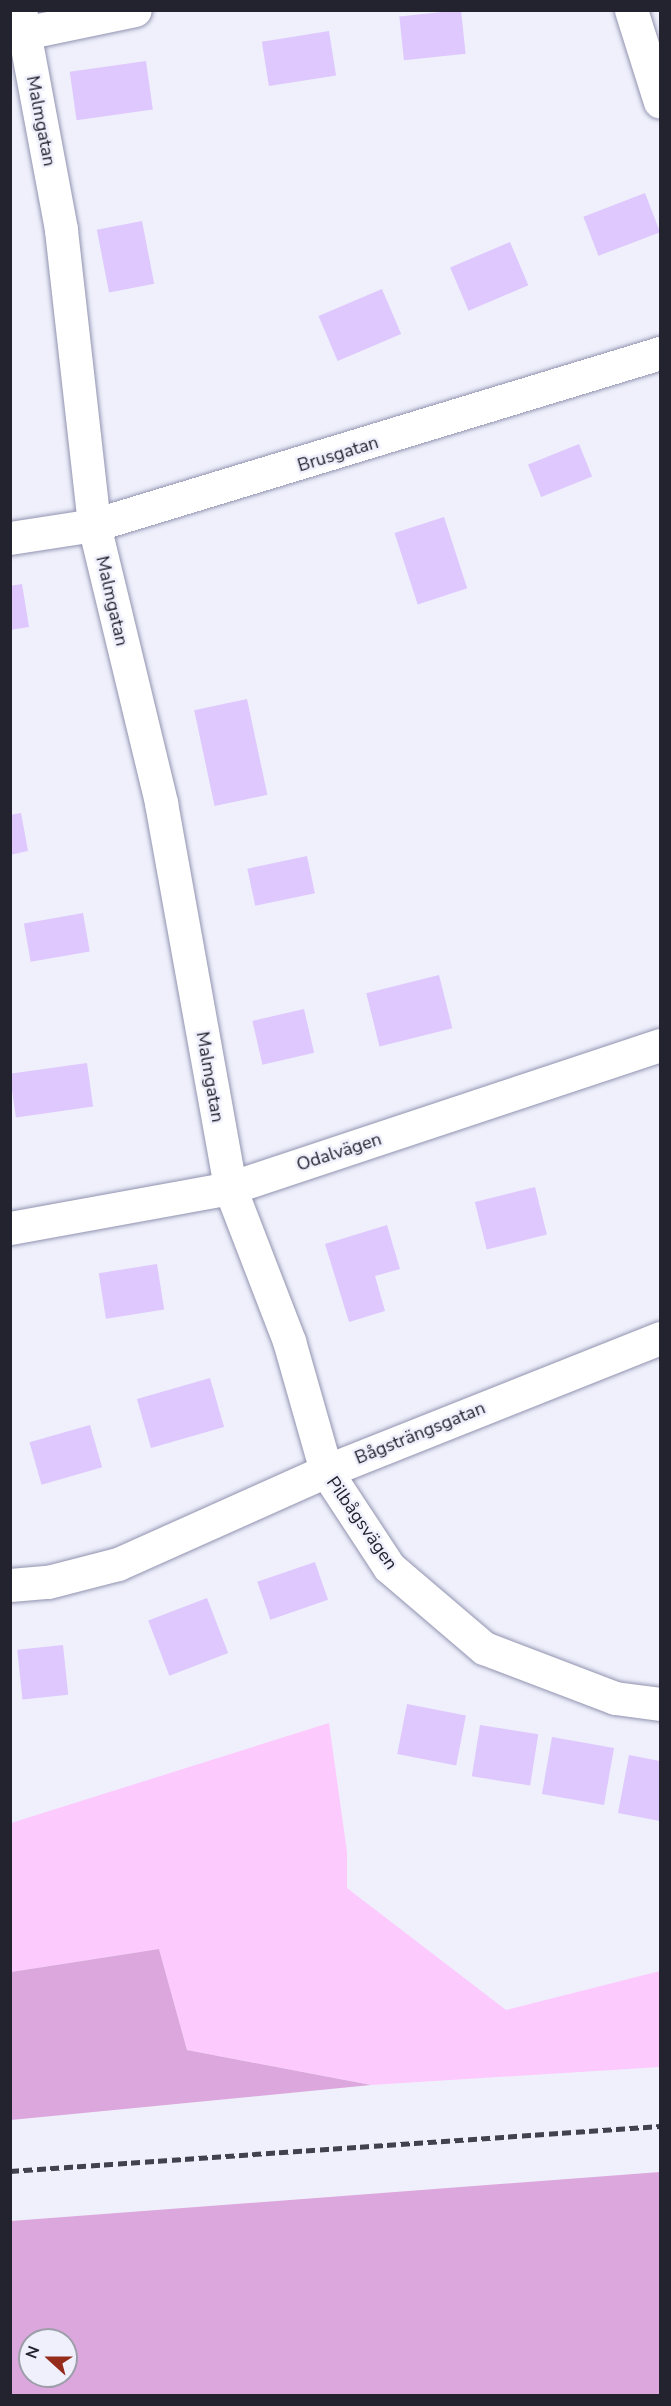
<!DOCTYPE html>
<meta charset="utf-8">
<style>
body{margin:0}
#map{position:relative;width:671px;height:2406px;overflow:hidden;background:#eff0fc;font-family:"Nunito Sans",sans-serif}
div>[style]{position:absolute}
.green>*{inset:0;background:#fdcafe}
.forest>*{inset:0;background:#dca7dd}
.building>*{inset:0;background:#dec8fd;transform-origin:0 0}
.roads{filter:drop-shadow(0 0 2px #9193af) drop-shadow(0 0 2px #9193af)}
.minor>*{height:33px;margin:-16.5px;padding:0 16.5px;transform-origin:16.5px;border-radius:16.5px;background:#fff}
.rail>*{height:4.5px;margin-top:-2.25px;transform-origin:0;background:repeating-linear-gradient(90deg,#41424d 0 9px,transparent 0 13.5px)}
span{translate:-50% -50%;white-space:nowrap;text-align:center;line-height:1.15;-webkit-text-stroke:5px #eff0fc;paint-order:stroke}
.street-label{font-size:18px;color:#22232e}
.frame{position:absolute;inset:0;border:12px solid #22232e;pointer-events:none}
.north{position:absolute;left:18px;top:2328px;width:60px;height:60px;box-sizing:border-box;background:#eff0fc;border:2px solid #9d9eaa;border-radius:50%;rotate:291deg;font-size:16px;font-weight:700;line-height:24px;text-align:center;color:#22232e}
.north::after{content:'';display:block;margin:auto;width:21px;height:27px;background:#952b1b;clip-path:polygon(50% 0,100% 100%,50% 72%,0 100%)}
</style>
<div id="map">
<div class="green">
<div style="clip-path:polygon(329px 1723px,347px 1852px,347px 1888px,506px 2010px,660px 1971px,660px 2067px,371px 2085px,187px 2050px,159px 1949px,11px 1972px,11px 1823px)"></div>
</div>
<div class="forest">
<div style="clip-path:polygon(159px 1949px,187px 2050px,371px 2085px,11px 2120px,11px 1972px)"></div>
<div style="clip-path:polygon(evenodd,660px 2172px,660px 2395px,11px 2395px,11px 2221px,660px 2172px,30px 2340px,66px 2340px,66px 2376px,30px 2376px,30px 2340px)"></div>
</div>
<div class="building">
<div style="left:461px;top:10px;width:44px;height:62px;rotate:84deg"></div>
<div style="left:329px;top:31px;width:45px;height:68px;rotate:81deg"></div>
<div style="left:146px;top:61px;width:49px;height:77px;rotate:82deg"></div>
<div style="left:645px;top:193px;width:42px;height:66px;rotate:69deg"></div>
<div style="left:142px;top:221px;width:64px;height:46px;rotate:79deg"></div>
<div style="left:510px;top:242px;width:47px;height:65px;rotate:67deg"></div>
<div style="left:382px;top:289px;width:49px;height:69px;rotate:67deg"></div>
<div style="left:579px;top:444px;width:35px;height:55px;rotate:68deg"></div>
<div style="left:444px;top:517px;width:75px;height:52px;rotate:72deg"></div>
<div style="clip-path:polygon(22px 584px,29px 627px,10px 630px,10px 586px)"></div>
<div style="left:247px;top:699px;width:98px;height:54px;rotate:78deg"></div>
<div style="clip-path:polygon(21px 813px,28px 851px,10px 855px,10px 815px)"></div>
<div style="left:307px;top:856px;width:38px;height:61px;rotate:78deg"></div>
<div style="left:83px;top:913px;width:39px;height:60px;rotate:80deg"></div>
<div style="left:439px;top:975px;width:55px;height:75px;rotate:76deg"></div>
<div style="left:304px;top:1009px;width:45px;height:53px;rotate:77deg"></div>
<div style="left:87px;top:1063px;width:44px;height:78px;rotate:82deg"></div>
<div style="left:535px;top:1187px;width:49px;height:62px;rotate:76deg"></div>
<div style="clip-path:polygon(387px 1225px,400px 1269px,375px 1276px,385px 1311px,349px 1322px,325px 1244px)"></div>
<div style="left:157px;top:1264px;width:46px;height:59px;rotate:81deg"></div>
<div style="left:210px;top:1378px;width:51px;height:76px;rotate:74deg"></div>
<div style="left:90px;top:1425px;width:44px;height:63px;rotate:74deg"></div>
<div style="left:315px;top:1562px;width:40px;height:61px;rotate:71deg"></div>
<div style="left:207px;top:1598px;width:59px;height:63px;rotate:69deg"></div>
<div style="left:63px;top:1645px;width:50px;height:46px;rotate:84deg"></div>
<div style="left:407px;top:1704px;width:60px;height:51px;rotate:11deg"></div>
<div style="left:480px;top:1725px;width:59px;height:52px;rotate:9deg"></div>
<div style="left:552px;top:1737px;width:63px;height:58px;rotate:10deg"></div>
<div style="clip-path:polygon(629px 1755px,660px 1761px,660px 1821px,618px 1813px)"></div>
</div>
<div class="roads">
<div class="minor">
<div style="left:20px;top:10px;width:224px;rotate:79.4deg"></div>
<div style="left:61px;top:230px;width:297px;rotate:83.6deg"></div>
<div style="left:94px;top:525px;width:286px;rotate:76.4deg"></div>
<div style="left:161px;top:803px;width:391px;rotate:79.8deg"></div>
<div style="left:230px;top:1188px;width:164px;rotate:68.9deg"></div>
<div style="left:289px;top:1341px;width:135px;rotate:74.1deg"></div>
<div style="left:326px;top:1471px;width:115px;rotate:56.7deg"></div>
<div style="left:389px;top:1567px;width:125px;rotate:40.5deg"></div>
<div style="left:484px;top:1648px;width:140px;rotate:20.9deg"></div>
<div style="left:615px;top:1698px;width:45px;rotate:7.6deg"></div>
<div style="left:631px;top:10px;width:96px;rotate:72.5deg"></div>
<div style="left:24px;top:33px;width:113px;rotate:-11.7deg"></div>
<div style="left:10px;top:538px;width:85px;rotate:-8.8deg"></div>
<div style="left:94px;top:525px;width:592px;rotate:-16.9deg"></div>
<div style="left:10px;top:1228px;width:224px;rotate:-10.3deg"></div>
<div style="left:230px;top:1188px;width:453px;rotate:-18.4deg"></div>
<div style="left:10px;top:1585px;width:38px;rotate:-5deg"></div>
<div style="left:48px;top:1582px;width:72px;rotate:-14.4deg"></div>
<div style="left:118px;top:1564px;width:228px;rotate:-24.1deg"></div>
<div style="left:326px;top:1471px;width:360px;rotate:-21.7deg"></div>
</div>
</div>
<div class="rail">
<div style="left:10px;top:2171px;width:652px;rotate:-3.96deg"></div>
</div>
<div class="street-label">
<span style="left:41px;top:121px;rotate:79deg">Malmgatan</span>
<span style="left:338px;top:454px;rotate:-17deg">Brusgatan</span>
<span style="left:112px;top:601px;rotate:77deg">Malmgatan</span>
<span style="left:210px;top:1077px;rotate:80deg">Malmgatan</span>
<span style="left:339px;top:1152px;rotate:-18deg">Odalvägen</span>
<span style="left:420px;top:1433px;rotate:-22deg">Bågsträngsgatan</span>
<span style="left:362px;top:1523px;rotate:55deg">Pilbågsvägen</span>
</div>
<div class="frame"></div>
<div class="north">N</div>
</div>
